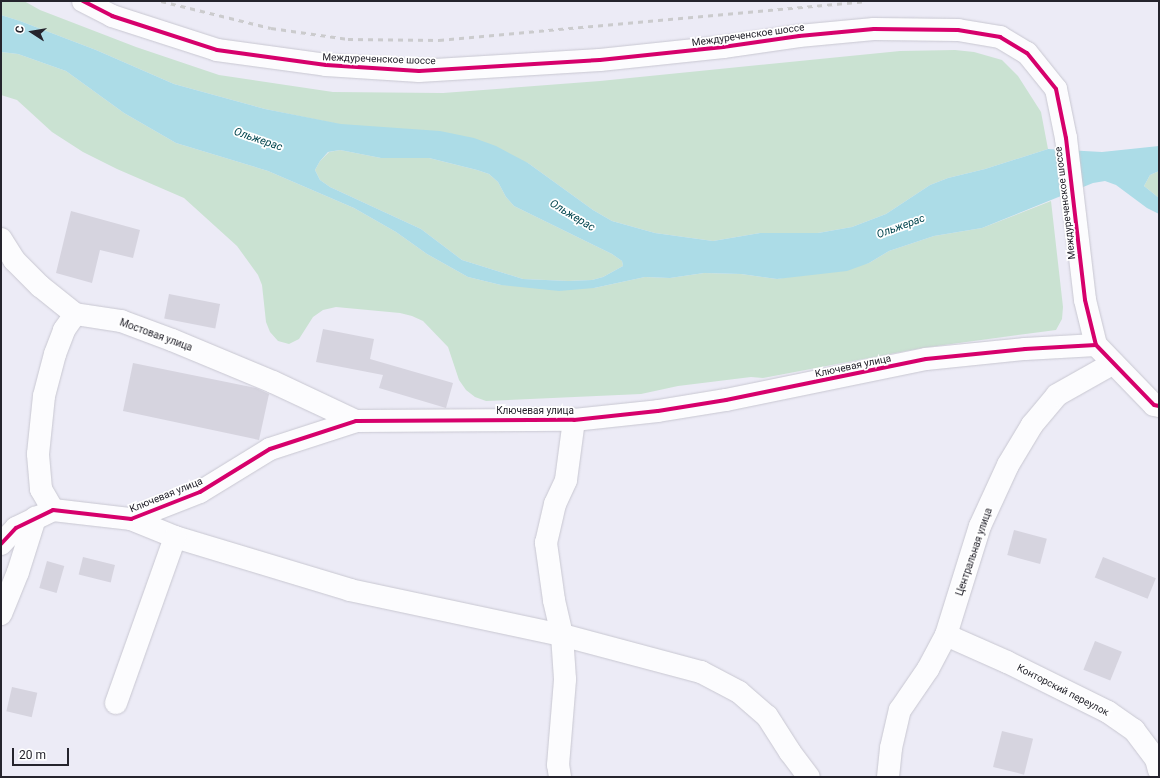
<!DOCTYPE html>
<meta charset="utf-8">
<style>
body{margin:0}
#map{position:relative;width:1160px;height:778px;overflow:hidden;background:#ecebf6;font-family:Roboto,sans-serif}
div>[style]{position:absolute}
.green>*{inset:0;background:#cae2d2}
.water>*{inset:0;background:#acdce7}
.building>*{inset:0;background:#d6d4df;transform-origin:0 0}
.roads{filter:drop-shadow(0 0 1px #c8c7d1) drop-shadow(0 0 1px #c8c7d1)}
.minor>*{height:22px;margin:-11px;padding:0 11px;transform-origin:11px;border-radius:11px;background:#fcfcfe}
.rail>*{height:3px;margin-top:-1.5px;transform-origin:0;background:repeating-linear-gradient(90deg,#cbcbcd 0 5px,transparent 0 10px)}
.cycleway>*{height:4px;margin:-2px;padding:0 2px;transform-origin:2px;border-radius:2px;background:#d6006c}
span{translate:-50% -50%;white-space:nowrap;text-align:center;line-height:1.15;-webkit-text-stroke:3.5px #fff;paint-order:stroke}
.street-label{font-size:10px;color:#25242d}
.water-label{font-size:11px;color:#02454e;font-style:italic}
.frame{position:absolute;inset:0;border:2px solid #25242d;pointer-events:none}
.north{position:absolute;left:12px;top:12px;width:40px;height:40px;-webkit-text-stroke:3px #fff;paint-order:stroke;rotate:282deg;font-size:11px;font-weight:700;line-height:16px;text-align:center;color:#25242d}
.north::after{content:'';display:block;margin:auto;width:14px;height:18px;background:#25242d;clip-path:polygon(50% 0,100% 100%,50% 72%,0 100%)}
.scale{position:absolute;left:12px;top:748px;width:57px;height:18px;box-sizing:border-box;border:2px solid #25242d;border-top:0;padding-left:5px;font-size:12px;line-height:14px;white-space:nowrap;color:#25242d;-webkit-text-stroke:3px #fff;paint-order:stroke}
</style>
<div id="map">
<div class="green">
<div style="clip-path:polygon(1px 1px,24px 1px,40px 10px,136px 47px,219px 75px,333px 92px,443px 93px,600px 81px,900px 51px,955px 50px,974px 52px,1002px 60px,1018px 76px,1041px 112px,1048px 149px,985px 169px,948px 178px,930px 185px,886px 214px,852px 227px,818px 233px,760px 233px,713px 241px,655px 233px,612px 221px,593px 210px,528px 163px,265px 109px,174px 84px,96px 50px,20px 21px,1px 15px)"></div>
<div style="clip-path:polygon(1px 52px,18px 54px,66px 71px,124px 113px,176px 143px,268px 171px,354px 208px,396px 232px,427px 254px,468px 277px,501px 285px,594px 288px,645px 277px,670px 278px,704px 273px,741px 274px,777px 279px,869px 263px,889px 251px,934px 236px,982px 228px,1051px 201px,1063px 307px,1062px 319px,1056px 330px,922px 348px,763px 378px,751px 377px,678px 386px,641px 394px,486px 401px,475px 397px,466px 390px,459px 380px,448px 347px,423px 321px,412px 316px,400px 313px,336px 307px,323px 310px,313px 317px,299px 339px,289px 344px,278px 341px,270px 332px,266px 322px,262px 285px,258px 275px,237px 246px,184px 198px,117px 169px,83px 152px,52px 132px,17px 100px,1px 95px)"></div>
<div style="clip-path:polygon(340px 150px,381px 158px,429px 158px,477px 170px,489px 174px,498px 182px,506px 197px,514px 206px,612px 254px,622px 261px,623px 266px,603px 277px,592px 280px,568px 281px,523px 279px,462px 260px,421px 229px,330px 187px,320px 180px,315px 170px,320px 161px,329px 152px)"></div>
<div style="clip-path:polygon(1159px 171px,1159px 198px,1144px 186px,1150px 175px)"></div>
</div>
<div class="water">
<div style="clip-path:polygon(evenodd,1px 15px,20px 21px,96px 50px,174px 84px,265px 109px,341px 124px,440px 131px,474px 138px,496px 146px,528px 163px,593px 210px,612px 221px,655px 233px,713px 241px,760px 233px,818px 233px,852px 227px,886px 214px,930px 185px,948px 178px,985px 169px,1048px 149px,1102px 152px,1159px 146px,1159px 171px,1150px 175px,1144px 186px,1159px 198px,1159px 214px,1147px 208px,1116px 185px,1105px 181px,1093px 183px,982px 228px,934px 236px,889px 251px,869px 263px,847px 271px,777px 279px,741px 274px,704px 273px,670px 278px,645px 277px,594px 288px,559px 291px,501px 285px,468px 277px,427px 254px,396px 232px,354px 208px,268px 171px,176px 143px,124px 113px,66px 71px,18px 54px,1px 52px,1px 15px,340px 150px,381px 158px,429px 158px,477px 170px,489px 174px,498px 182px,506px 197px,514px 206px,612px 254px,622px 261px,623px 266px,603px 277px,592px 280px,568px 281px,523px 279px,462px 260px,421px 229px,330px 187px,320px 180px,315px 170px,320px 161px,328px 152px,340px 150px)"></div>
</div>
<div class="building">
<div style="clip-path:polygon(71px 211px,140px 230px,133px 258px,100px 250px,92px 283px,56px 273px)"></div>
<div style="left:169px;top:294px;width:52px;height:25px;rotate:11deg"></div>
<div style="clip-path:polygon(323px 329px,374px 339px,370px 359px,453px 383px,446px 408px,379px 388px,383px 375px,316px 362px)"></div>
<div style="clip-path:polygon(133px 363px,256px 388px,269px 394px,259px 440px,123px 411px)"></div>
<div style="left:1014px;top:530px;width:34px;height:26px;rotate:15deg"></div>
<div style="left:83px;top:557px;width:33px;height:18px;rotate:14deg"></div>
<div style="left:1103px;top:557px;width:57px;height:22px;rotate:22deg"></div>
<div style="left:47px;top:561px;width:18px;height:28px;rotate:16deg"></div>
<div style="left:1095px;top:641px;width:29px;height:31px;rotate:22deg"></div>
<div style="left:12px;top:687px;width:26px;height:25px;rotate:13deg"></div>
<div style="left:1002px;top:731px;width:32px;height:37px;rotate:14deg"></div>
</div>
<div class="roads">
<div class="minor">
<div style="left:83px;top:1px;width:33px;rotate:27deg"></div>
<div style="left:112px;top:16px;width:110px;rotate:17.9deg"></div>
<div style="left:217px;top:50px;width:110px;rotate:7.8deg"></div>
<div style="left:326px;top:65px;width:93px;rotate:3.7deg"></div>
<div style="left:419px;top:71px;width:181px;rotate:-3.5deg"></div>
<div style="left:600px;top:60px;width:124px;rotate:-6deg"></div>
<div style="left:723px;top:47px;width:77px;rotate:-8.2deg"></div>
<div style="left:799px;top:36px;width:75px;rotate:-5.3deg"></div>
<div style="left:874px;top:29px;width:84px;rotate:0.7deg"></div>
<div style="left:958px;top:30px;width:43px;rotate:9.5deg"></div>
<div style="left:1000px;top:37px;width:31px;rotate:31deg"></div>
<div style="left:1027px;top:53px;width:46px;rotate:51.1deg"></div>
<div style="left:1056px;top:89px;width:50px;rotate:78.5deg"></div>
<div style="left:1066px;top:138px;width:163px;rotate:83.3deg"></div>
<div style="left:1085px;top:300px;width:46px;rotate:76.3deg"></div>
<div style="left:1096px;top:345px;width:83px;rotate:46deg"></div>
<div style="left:1154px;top:405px;width:5px;rotate:11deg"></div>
<div style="left:1px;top:239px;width:25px;rotate:58deg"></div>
<div style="left:14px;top:260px;width:37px;rotate:45deg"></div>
<div style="left:40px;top:286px;width:45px;rotate:38.7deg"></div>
<div style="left:75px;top:314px;width:47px;rotate:8.7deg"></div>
<div style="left:121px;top:321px;width:54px;rotate:20.4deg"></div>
<div style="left:172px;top:340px;width:109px;rotate:22.6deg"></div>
<div style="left:273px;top:382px;width:92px;rotate:25.2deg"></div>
<div style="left:53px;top:510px;width:24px;rotate:-120deg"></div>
<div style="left:41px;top:489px;width:35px;rotate:-95deg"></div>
<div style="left:38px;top:454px;width:58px;rotate:-84.1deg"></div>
<div style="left:44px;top:396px;width:43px;rotate:-75.3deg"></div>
<div style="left:55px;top:354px;width:26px;rotate:-69deg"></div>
<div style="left:64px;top:330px;width:19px;rotate:-55deg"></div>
<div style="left:131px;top:519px;width:48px;rotate:22.2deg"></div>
<div style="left:175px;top:537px;width:183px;rotate:16.8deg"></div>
<div style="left:350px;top:590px;width:217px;rotate:12deg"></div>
<div style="left:562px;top:635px;width:144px;rotate:14.9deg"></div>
<div style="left:701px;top:672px;width:43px;rotate:27.8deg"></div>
<div style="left:739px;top:692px;width:37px;rotate:41deg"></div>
<div style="left:767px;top:716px;width:43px;rotate:57.4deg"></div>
<div style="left:790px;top:752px;width:31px;rotate:53deg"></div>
<div style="left:1px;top:544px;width:22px;rotate:-47deg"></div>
<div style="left:16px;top:528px;width:41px;rotate:-25.9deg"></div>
<div style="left:53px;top:510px;width:79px;rotate:6.6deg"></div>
<div style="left:131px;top:519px;width:74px;rotate:-21.4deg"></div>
<div style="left:200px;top:492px;width:82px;rotate:-31.6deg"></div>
<div style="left:270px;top:449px;width:90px;rotate:-18deg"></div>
<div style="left:356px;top:421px;width:218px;rotate:-0.3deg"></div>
<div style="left:574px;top:420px;width:84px;rotate:-6.1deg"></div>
<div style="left:658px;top:411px;width:69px;rotate:-9.2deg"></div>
<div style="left:726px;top:400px;width:204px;rotate:-11.6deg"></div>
<div style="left:926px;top:359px;width:100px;rotate:-5.8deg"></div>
<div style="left:1025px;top:349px;width:71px;rotate:-3.2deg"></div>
<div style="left:1px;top:614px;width:45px;rotate:-68deg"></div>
<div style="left:18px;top:572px;width:57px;rotate:-72.5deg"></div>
<div style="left:946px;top:635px;width:67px;rotate:23.9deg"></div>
<div style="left:1007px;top:662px;width:113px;rotate:26.3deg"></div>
<div style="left:1108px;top:712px;width:32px;rotate:35deg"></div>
<div style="left:1134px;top:730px;width:36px;rotate:53deg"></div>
<div style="left:1156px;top:759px;width:11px;rotate:75deg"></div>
<div style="left:116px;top:703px;width:176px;rotate:-70.4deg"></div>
<div style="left:560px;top:777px;width:12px;rotate:-99deg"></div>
<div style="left:558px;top:765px;width:86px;rotate:-85.3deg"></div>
<div style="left:565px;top:679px;width:44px;rotate:-93.9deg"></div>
<div style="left:562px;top:635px;width:36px;rotate:-103deg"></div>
<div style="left:554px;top:600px;width:58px;rotate:-98deg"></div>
<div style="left:546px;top:543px;width:40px;rotate:-77deg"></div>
<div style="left:555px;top:504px;width:26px;rotate:-65deg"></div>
<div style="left:566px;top:480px;width:61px;rotate:-82.4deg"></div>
<div style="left:888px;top:777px;width:29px;rotate:-84deg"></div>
<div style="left:891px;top:748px;width:39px;rotate:-77deg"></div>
<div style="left:900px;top:710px;width:50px;rotate:-55.7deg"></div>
<div style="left:928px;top:669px;width:38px;rotate:-62deg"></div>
<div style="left:946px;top:635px;width:114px;rotate:-72.7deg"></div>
<div style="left:980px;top:526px;width:67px;rotate:-65.3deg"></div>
<div style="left:1008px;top:465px;width:47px;rotate:-59deg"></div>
<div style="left:1032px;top:425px;width:39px;rotate:-50deg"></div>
<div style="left:1057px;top:395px;width:63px;rotate:-29.4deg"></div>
</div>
</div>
<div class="rail">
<div style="left:161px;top:1px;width:113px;rotate:13.8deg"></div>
<div style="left:271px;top:28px;width:78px;rotate:8.1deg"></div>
<div style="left:348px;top:39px;width:91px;rotate:0.6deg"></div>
<div style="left:439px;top:40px;width:428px;rotate:-5.2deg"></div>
</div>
<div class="cycleway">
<div style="left:83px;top:1px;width:33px;rotate:27deg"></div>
<div style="left:112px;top:16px;width:110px;rotate:17.9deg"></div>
<div style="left:217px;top:50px;width:110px;rotate:7.8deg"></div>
<div style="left:326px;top:65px;width:93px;rotate:3.7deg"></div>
<div style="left:419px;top:71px;width:181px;rotate:-3.5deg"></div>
<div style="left:600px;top:60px;width:124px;rotate:-6deg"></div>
<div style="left:723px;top:47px;width:77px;rotate:-8.2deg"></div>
<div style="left:799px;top:36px;width:75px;rotate:-5.3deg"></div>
<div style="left:874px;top:29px;width:84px;rotate:0.7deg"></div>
<div style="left:958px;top:30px;width:43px;rotate:9.5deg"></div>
<div style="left:1000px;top:37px;width:31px;rotate:31deg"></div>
<div style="left:1027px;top:53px;width:46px;rotate:51.1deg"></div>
<div style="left:1056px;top:89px;width:50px;rotate:78.5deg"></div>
<div style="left:1066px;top:138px;width:163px;rotate:83.3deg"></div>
<div style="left:1085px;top:300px;width:46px;rotate:76.3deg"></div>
<div style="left:1096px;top:345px;width:83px;rotate:46deg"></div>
<div style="left:1154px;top:405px;width:5px;rotate:11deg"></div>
<div style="left:1px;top:544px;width:22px;rotate:-47deg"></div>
<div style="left:16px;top:528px;width:41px;rotate:-25.9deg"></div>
<div style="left:53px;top:510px;width:79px;rotate:6.6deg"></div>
<div style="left:131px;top:519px;width:74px;rotate:-21.4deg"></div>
<div style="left:200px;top:492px;width:82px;rotate:-31.6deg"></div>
<div style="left:270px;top:449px;width:90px;rotate:-18deg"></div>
<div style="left:356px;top:421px;width:218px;rotate:-0.3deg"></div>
<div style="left:574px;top:420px;width:84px;rotate:-6.1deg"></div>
<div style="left:658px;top:411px;width:69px;rotate:-9.2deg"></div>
<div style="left:726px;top:400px;width:204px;rotate:-11.6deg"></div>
<div style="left:926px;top:359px;width:100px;rotate:-5.8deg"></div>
<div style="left:1025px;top:349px;width:71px;rotate:-3.2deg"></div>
</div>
<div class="street-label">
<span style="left:748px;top:35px;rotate:-8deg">Междуреченское шоссе</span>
<span style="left:379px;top:59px;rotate:2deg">Междуреченское шоссе</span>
<span style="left:1065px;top:203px;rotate:-97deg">Междуреченское шоссе</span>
<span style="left:156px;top:335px;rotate:20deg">Мостовая улица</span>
<span style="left:853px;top:366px;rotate:-12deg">Ключевая улица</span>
<span style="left:535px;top:411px">Ключевая улица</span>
<span style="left:166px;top:495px;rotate:-22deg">Ключевая улица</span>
<span style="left:974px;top:552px;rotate:-71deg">Центральная улица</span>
<span style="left:1063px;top:690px;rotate:27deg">Конторский переулок</span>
</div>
<div class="water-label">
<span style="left:258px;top:140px;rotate:19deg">Ольжерас</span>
<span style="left:572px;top:216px;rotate:31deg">Ольжерас</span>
<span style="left:901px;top:227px;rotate:-20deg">Ольжерас</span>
</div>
<div class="frame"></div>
<div class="north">С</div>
<div class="scale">20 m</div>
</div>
